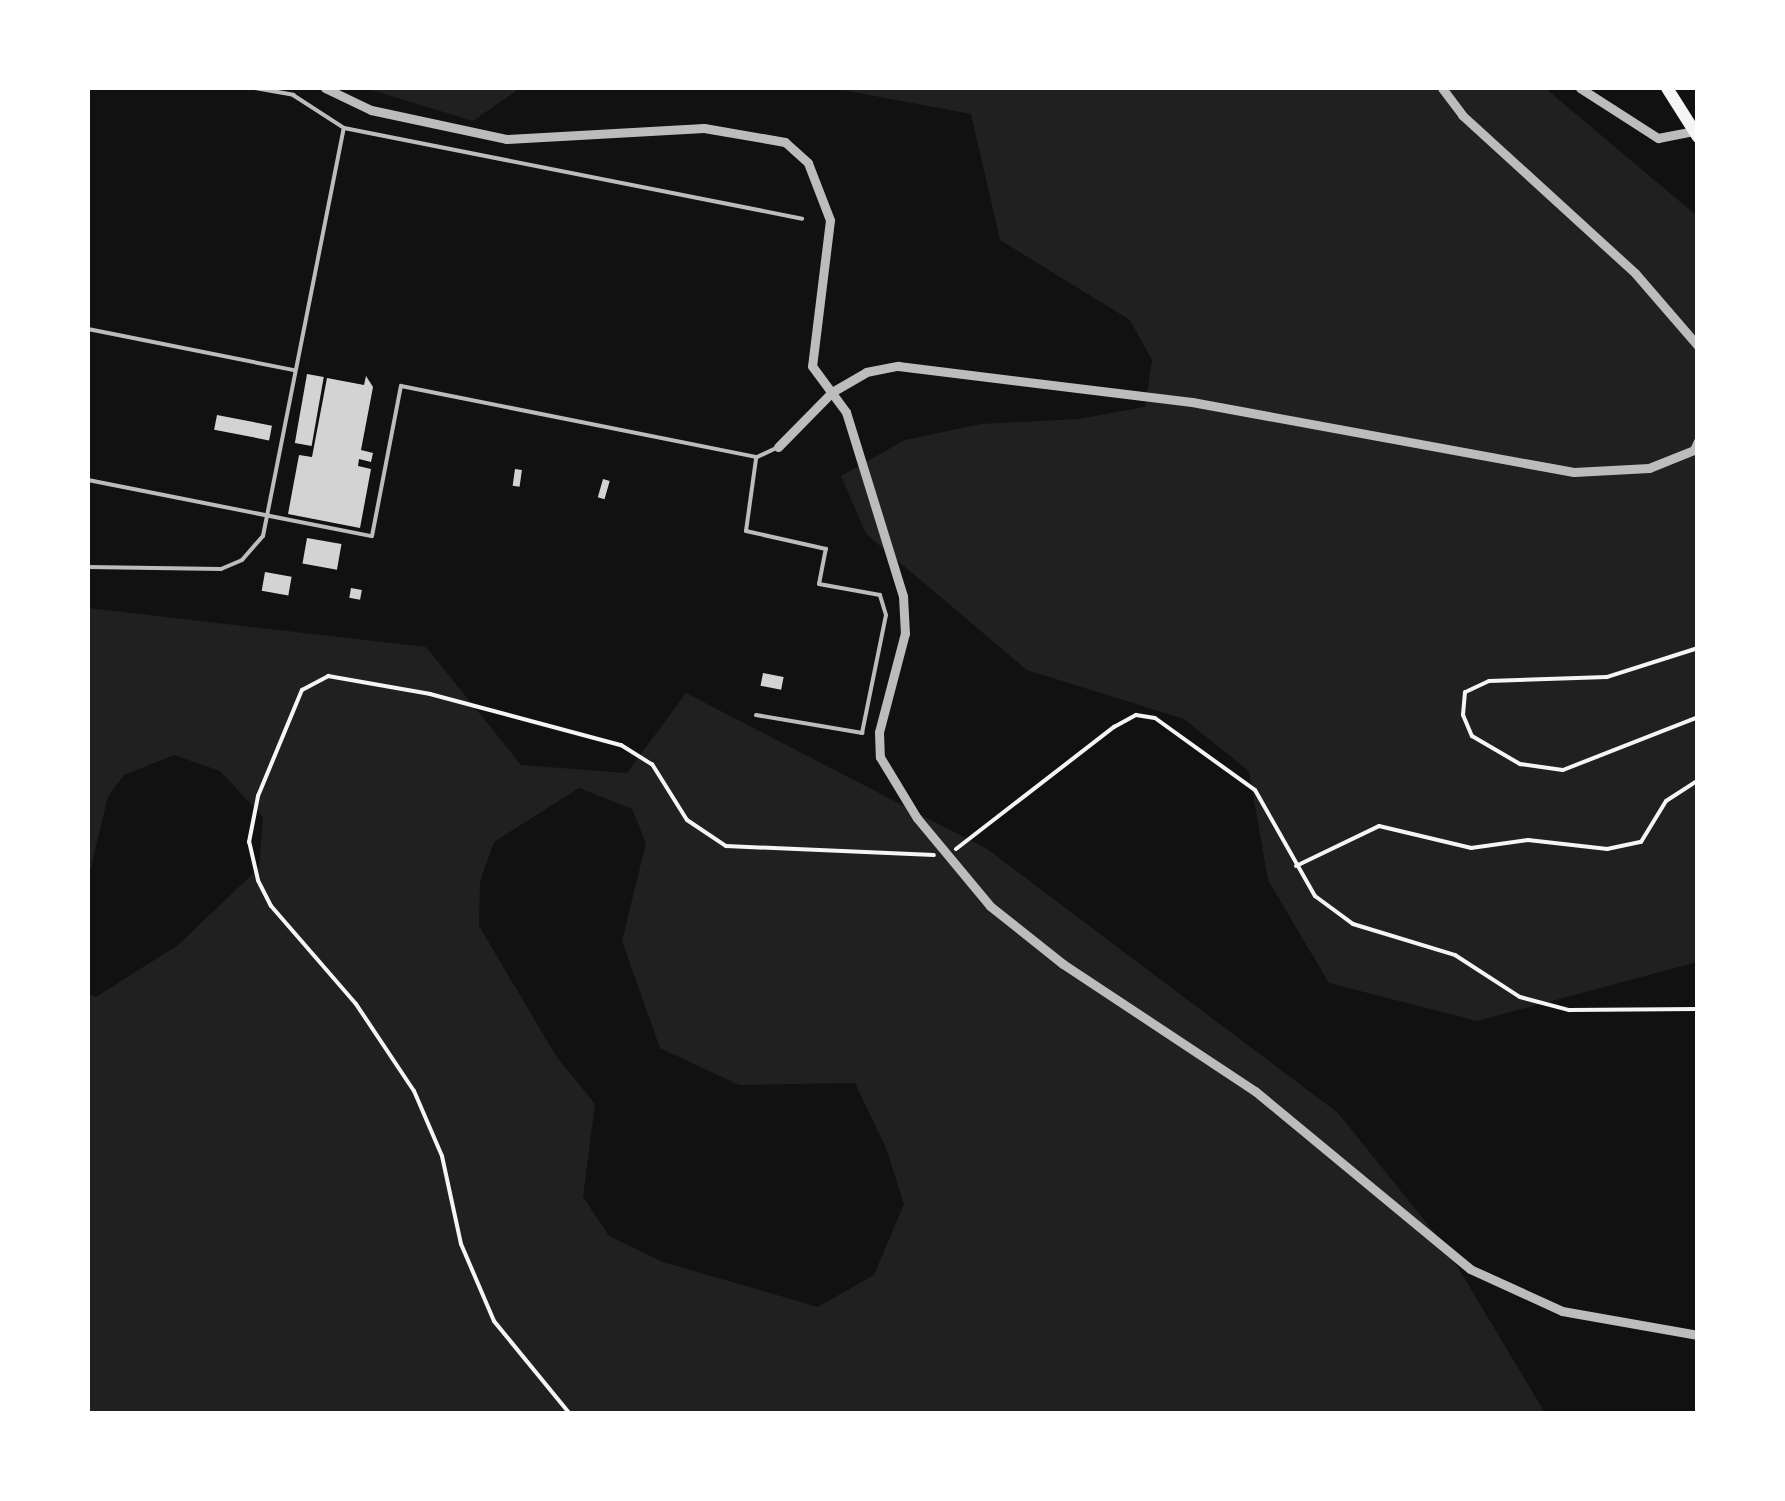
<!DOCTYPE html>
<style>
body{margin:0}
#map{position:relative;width:1785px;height:1501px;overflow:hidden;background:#111;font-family:Jost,sans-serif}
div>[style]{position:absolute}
.green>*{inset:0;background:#202020}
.building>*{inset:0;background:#d3d3d3;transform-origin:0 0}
.path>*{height:4px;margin:-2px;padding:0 2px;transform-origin:2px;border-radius:2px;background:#f5f5f5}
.service>*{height:4px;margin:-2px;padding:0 2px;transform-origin:2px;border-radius:2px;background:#bcbcbc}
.minor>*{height:9px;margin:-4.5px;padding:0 4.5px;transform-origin:4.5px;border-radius:4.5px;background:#bcbcbc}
.secondary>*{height:12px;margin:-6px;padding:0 6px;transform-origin:6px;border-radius:6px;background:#f5f5f5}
span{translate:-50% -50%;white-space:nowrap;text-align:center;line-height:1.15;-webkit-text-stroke:9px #fff;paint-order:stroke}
.frame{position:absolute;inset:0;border:90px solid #fff;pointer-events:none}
</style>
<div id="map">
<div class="green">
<div style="clip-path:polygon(365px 88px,520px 88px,473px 121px)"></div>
<div style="clip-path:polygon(832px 88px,1545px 88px,1697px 216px,1697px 962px,1477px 1021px,1329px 983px,1268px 880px,1249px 771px,1184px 719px,1027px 670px,866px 534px,841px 476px,905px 440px,981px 424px,1078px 419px,1145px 407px,1152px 360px,1130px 320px,1000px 240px,971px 114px)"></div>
<div style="clip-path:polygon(evenodd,88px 608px,426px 647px,521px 765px,627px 773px,686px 693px,987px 849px,1338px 1113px,1445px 1246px,1545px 1413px,88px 1413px,88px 994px,96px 997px,178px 945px,259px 868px,263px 817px,220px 771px,174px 755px,124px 775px,108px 796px,88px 880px,88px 608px,579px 788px,632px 809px,646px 843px,622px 941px,660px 1048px,739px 1085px,855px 1083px,886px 1148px,904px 1204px,874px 1275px,818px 1307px,663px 1262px,609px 1236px,583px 1197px,595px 1104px,556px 1056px,479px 926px,480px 881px,494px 842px,579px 788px)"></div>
</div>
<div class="building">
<div style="left:307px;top:374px;width:17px;height:70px;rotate:10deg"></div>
<div style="clip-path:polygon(366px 376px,373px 387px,361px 450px,373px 453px,371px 462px,359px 459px,358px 466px,371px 469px,360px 528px,288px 514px,299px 455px,312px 457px,327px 378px,364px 385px)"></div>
<div style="left:217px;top:415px;width:56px;height:15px;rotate:11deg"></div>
<div style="left:515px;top:469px;width:7px;height:17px;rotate:8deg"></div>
<div style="left:603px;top:479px;width:7px;height:19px;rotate:16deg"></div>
<div style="left:307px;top:538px;width:35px;height:26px;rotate:10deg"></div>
<div style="left:265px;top:572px;width:27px;height:19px;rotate:10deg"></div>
<div style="left:351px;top:588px;width:11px;height:10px;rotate:10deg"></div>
<div style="left:763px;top:673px;width:21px;height:13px;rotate:11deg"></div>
</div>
<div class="path">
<div style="left:1698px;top:648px;width:96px;rotate:162.3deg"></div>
<div style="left:1607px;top:677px;width:118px;rotate:178.1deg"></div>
<div style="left:1489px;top:681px;width:26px;rotate:155deg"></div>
<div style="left:1465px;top:692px;width:23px;rotate:95deg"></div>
<div style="left:1463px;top:715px;width:23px;rotate:67deg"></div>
<div style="left:1472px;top:736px;width:56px;rotate:30.3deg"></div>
<div style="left:1520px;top:764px;width:43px;rotate:7.9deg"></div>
<div style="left:1563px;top:770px;width:145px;rotate:-21.4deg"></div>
<div style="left:956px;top:849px;width:200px;rotate:-37.7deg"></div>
<div style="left:1114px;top:727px;width:25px;rotate:-29deg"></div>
<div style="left:1136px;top:715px;width:19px;rotate:9deg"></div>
<div style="left:1155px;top:718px;width:123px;rotate:35.8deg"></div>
<div style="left:1255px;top:790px;width:122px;rotate:60.5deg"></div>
<div style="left:1315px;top:896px;width:47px;rotate:36.4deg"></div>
<div style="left:1353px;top:924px;width:107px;rotate:16.9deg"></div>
<div style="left:1455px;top:955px;width:77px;rotate:32.9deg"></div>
<div style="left:1520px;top:997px;width:51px;rotate:14.9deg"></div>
<div style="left:1569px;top:1010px;width:129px;rotate:-0.4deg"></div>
<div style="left:1296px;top:866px;width:92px;rotate:-25.7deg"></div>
<div style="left:1379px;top:826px;width:95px;rotate:13.4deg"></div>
<div style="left:1471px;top:848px;width:58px;rotate:-8deg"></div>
<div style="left:1528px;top:840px;width:80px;rotate:6.5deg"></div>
<div style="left:1607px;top:849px;width:35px;rotate:-12deg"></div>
<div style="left:1641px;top:842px;width:48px;rotate:-58.6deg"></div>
<div style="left:1666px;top:801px;width:38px;rotate:-33deg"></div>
<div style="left:570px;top:1414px;width:120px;rotate:-129.3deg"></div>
<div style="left:494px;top:1321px;width:84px;rotate:-113.2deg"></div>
<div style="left:461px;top:1244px;width:90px;rotate:-102.2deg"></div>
<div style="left:442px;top:1156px;width:71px;rotate:-113.3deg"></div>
<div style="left:414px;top:1091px;width:105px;rotate:-123.7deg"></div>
<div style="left:356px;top:1004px;width:130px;rotate:-130.9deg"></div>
<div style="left:271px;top:906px;width:29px;rotate:-117deg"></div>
<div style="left:258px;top:880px;width:39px;rotate:-103deg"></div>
<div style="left:249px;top:842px;width:47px;rotate:-78.9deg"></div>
<div style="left:258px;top:796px;width:115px;rotate:-67.5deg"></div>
<div style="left:302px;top:690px;width:30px;rotate:-28deg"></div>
<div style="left:328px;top:676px;width:104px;rotate:10deg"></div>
<div style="left:430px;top:694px;width:198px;rotate:15deg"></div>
<div style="left:621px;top:745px;width:36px;rotate:32deg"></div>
<div style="left:652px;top:764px;width:66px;rotate:58deg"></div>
<div style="left:687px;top:820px;width:47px;rotate:33.7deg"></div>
<div style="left:726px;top:846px;width:208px;rotate:2.5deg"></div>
</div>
<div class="service">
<div style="left:255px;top:88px;width:39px;rotate:10deg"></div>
<div style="left:293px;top:95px;width:61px;rotate:32.9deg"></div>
<div style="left:344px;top:128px;width:467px;rotate:11.2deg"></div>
<div style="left:88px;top:329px;width:210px;rotate:11.3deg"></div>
<div style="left:88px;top:480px;width:289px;rotate:11.2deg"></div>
<div style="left:372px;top:536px;width:153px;rotate:-79.1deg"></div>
<div style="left:401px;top:386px;width:363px;rotate:11.3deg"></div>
<div style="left:757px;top:457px;width:23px;rotate:-25deg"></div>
<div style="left:88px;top:567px;width:133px;rotate:0.9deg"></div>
<div style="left:221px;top:569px;width:23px;rotate:-23deg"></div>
<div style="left:242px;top:560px;width:32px;rotate:-49deg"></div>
<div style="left:263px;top:536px;width:416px;rotate:-78.8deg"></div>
<div style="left:756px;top:715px;width:108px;rotate:9.6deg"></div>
<div style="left:862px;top:733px;width:120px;rotate:-78.5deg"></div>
<div style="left:886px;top:615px;width:21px;rotate:-107deg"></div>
<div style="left:880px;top:595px;width:62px;rotate:-169.8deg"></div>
<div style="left:819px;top:584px;width:36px;rotate:-79deg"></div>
<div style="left:826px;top:549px;width:82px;rotate:-167.3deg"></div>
<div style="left:746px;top:531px;width:73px;rotate:-82.1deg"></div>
</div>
<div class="minor">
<div style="left:325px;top:88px;width:51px;rotate:25.6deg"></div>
<div style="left:371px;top:110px;width:138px;rotate:12.1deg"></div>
<div style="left:506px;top:139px;width:198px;rotate:-3.2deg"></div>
<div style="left:704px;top:128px;width:82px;rotate:9.8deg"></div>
<div style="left:785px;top:142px;width:31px;rotate:42deg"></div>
<div style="left:808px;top:163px;width:61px;rotate:68.9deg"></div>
<div style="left:830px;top:220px;width:147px;rotate:97deg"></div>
<div style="left:812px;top:366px;width:57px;rotate:53.5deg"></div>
<div style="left:846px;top:412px;width:193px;rotate:72.8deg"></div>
<div style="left:903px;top:596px;width:37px;rotate:87deg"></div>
<div style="left:905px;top:633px;width:102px;rotate:104.7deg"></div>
<div style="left:879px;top:732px;width:25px;rotate:88deg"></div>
<div style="left:880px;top:757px;width:71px;rotate:58.8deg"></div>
<div style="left:917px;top:818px;width:114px;rotate:50.3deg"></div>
<div style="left:990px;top:906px;width:93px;rotate:38.5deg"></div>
<div style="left:1063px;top:964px;width:230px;rotate:33.5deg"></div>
<div style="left:1255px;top:1091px;width:279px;rotate:39.6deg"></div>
<div style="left:1470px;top:1269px;width:101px;rotate:24.5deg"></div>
<div style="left:1562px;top:1311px;width:138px;rotate:10deg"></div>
<div style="left:1442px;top:88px;width:34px;rotate:53deg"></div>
<div style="left:1462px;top:115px;width:234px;rotate:42.4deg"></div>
<div style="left:1635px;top:273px;width:96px;rotate:49.2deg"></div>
<div style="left:1580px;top:88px;width:93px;rotate:32.7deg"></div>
<div style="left:1658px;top:138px;width:36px;rotate:-11deg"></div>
<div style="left:778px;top:447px;width:77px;rotate:-45.5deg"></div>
<div style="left:832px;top:392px;width:39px;rotate:-30deg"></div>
<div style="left:866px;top:372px;width:33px;rotate:-11deg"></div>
<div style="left:898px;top:366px;width:296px;rotate:7deg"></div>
<div style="left:1192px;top:402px;width:388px;rotate:10.4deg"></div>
<div style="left:1574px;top:472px;width:75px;rotate:-3.1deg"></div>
<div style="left:1649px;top:468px;width:48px;rotate:-21.8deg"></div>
<div style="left:1694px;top:450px;width:10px;rotate:-66deg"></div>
</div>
<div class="secondary">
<div style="left:1667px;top:88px;width:58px;rotate:57.7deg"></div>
</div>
<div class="frame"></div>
</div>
